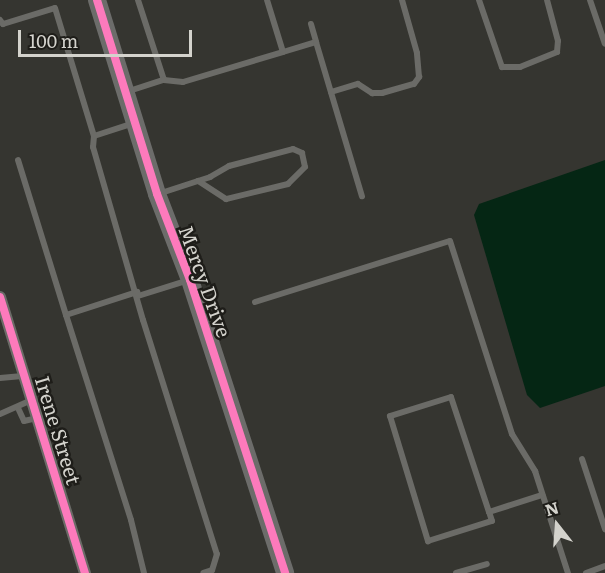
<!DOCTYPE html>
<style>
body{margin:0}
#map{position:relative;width:605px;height:573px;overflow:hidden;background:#353530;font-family:Literata,serif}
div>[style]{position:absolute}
.water>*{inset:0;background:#052614}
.lane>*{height:6px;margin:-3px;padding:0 3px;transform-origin:3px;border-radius:3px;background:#6b6b67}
.street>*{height:12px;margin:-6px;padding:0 6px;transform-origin:6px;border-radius:6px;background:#6b6b67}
.secondary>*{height:18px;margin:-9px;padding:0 9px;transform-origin:9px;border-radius:9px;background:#6c6c6a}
.cycleway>*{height:8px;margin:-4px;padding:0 4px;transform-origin:4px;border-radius:4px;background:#fd7abc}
span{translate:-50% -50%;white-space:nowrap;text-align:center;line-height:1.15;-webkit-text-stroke:5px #1e1d19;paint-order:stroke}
.street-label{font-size:20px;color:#d4d3cd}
.north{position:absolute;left:527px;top:495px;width:60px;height:60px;-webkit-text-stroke:4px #1e1d19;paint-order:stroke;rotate:343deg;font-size:16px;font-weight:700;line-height:24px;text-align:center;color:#d4d3cd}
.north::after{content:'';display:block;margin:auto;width:21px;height:27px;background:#d4d3cd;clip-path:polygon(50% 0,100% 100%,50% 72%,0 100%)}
.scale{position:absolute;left:18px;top:30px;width:174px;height:27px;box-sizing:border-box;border:3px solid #d4d3cd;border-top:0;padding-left:8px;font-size:18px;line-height:21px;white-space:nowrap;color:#d4d3cd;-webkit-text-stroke:4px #1e1d19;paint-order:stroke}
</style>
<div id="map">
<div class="water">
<div style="clip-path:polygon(605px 160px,605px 386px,540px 408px,527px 395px,474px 215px,479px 204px)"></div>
</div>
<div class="lane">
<div style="left:138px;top:0;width:84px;rotate:72deg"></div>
<div style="left:479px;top:0;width:71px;rotate:71.1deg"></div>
<div style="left:502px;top:67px;width:18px"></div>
<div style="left:520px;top:67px;width:40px;rotate:-22deg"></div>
<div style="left:557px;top:52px;width:11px;rotate:-85deg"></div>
<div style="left:558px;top:41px;width:42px;rotate:-105deg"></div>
<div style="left:590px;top:0;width:46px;rotate:71.2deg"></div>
<div style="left:0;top:20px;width:5px;rotate:53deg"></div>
<div style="left:3px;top:24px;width:54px;rotate:-17.1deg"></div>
<div style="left:55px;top:8px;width:134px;rotate:73.1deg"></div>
<div style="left:94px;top:136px;width:40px;rotate:-18deg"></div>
<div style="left:311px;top:24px;width:19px;rotate:74deg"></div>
<div style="left:283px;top:52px;width:34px;rotate:-17deg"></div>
<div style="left:316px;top:42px;width:161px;rotate:73.4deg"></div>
<div style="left:126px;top:92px;width:40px;rotate:-18deg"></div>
<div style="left:164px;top:80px;width:19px;rotate:6deg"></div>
<div style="left:183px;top:82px;width:104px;rotate:-16.7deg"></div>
<div style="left:283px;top:52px;width:54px;rotate:-107.1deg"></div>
<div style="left:331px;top:92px;width:28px;rotate:-17deg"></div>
<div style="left:358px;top:84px;width:17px;rotate:33deg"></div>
<div style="left:372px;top:93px;width:10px"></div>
<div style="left:382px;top:93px;width:33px;rotate:-16deg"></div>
<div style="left:414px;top:84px;width:9px;rotate:-54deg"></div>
<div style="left:419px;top:77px;width:24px;rotate:-95deg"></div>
<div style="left:417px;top:53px;width:55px;rotate:-105.8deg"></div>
<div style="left:94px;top:136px;width:11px;rotate:95deg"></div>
<div style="left:93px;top:147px;width:180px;rotate:73.9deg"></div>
<div style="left:143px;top:320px;width:245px;rotate:72.5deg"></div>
<div style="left:217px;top:554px;width:17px;rotate:107deg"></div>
<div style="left:212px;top:570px;width:9px;rotate:162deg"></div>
<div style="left:18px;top:160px;width:162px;rotate:72.8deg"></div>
<div style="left:66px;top:315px;width:75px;rotate:-17.9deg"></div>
<div style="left:158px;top:194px;width:42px;rotate:-18deg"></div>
<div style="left:198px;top:181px;width:13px;rotate:-18deg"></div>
<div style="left:210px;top:177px;width:22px;rotate:-30deg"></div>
<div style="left:229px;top:166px;width:66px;rotate:-14.9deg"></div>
<div style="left:293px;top:149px;width:10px;rotate:24deg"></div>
<div style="left:302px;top:153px;width:14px;rotate:78deg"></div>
<div style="left:305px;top:167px;width:24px;rotate:135deg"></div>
<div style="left:288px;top:184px;width:64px;rotate:166.4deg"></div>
<div style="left:226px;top:199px;width:33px;rotate:-147deg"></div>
<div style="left:138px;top:296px;width:53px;rotate:-17.4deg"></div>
<div style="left:255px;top:302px;width:204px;rotate:-17.4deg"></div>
<div style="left:450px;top:241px;width:203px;rotate:72.2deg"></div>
<div style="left:512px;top:434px;width:44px;rotate:58.1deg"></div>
<div style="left:535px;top:471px;width:107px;rotate:72.1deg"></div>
<div style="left:66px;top:315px;width:215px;rotate:72.4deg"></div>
<div style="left:131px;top:520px;width:55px;rotate:76.2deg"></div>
<div style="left:0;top:378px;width:25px;rotate:-5deg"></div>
<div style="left:18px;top:408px;width:14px;rotate:65deg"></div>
<div style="left:24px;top:421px;width:13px;rotate:-13deg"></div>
<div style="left:0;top:414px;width:34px;rotate:-24deg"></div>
<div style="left:582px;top:459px;width:74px;rotate:71.8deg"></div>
<div style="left:489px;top:512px;width:121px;rotate:-108.3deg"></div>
<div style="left:451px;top:397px;width:64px;rotate:162.7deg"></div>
<div style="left:390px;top:416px;width:131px;rotate:73.1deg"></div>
<div style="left:428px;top:541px;width:67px;rotate:-17.4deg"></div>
<div style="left:492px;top:521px;width:9px;rotate:-108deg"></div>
<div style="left:489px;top:512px;width:56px;rotate:-17.8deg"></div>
<div style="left:456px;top:573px;width:32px;rotate:-16deg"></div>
<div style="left:586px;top:573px;width:20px;rotate:-20deg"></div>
</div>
<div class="street">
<div style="left:0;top:297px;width:289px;rotate:72.9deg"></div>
</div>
<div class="secondary">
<div style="left:97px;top:0;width:203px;rotate:72.8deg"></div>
<div style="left:157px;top:194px;width:92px;rotate:69deg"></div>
<div style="left:190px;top:280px;width:308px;rotate:72deg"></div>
</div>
<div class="cycleway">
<div style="left:97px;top:0;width:203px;rotate:72.8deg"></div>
<div style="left:157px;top:194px;width:92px;rotate:69deg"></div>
<div style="left:190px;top:280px;width:308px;rotate:72deg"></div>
<div style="left:0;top:297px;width:289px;rotate:72.9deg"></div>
</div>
<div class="street-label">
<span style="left:206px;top:281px;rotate:70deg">Mercy Drive</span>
<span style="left:59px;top:430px;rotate:73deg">Irene Street</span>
</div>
<div class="north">N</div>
<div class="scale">100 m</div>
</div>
